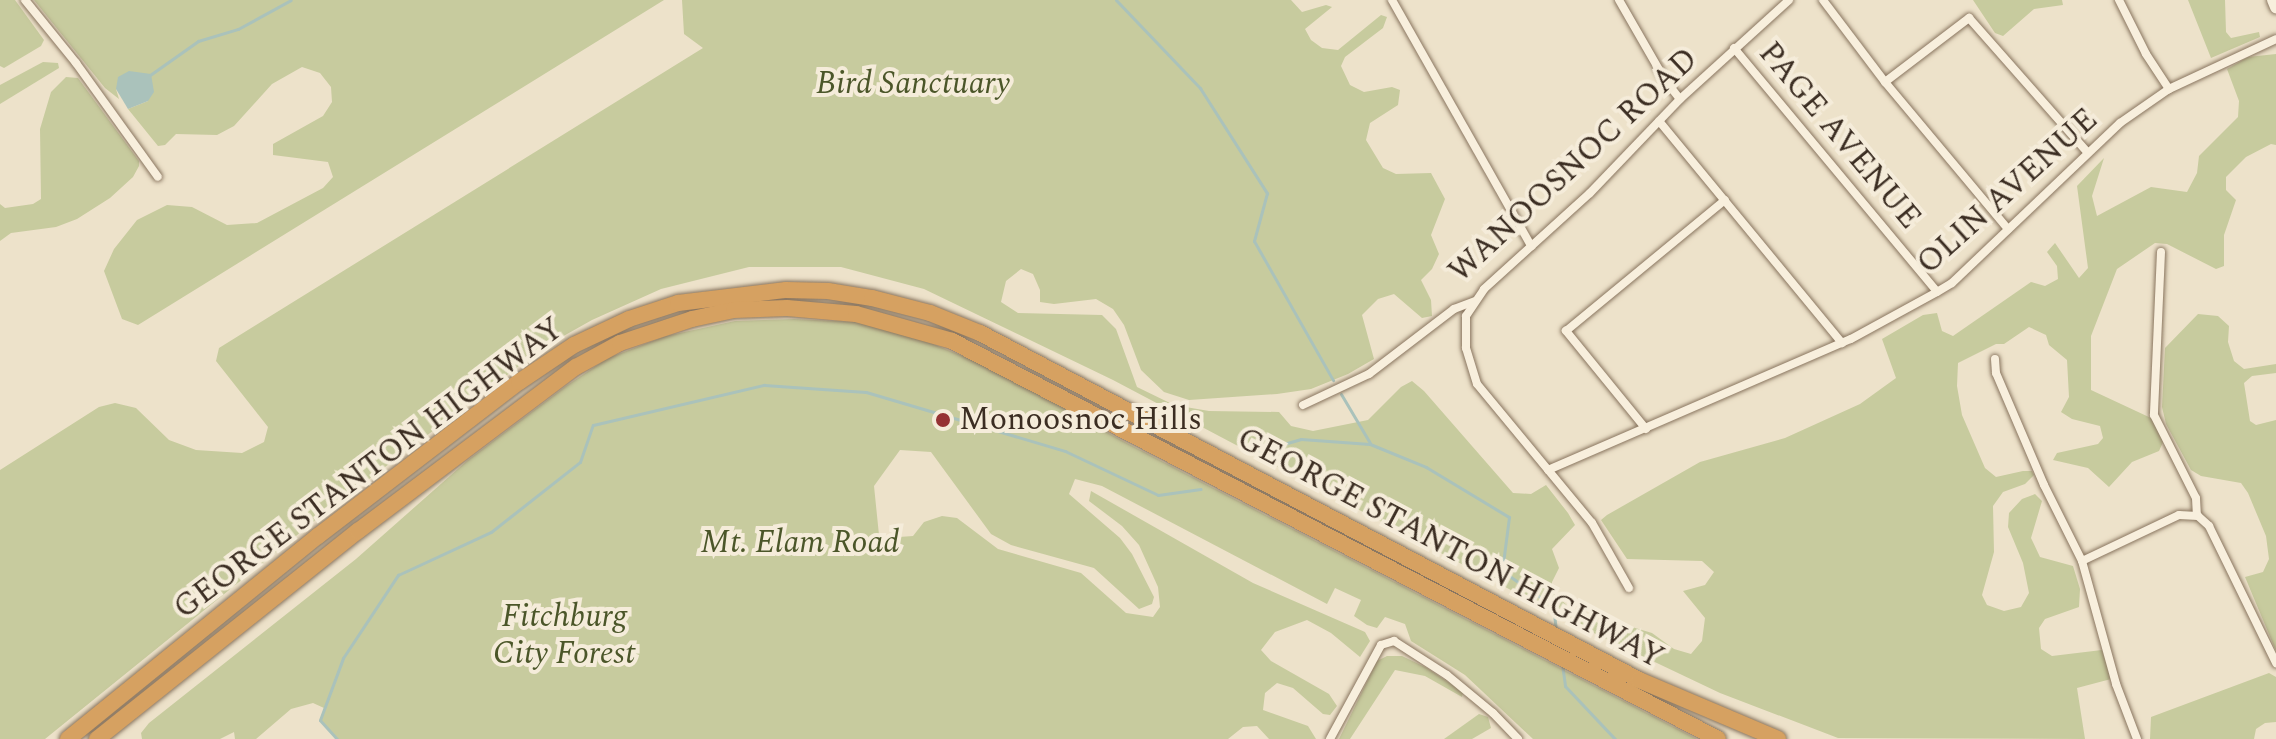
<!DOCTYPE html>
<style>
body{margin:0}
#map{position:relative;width:2276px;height:739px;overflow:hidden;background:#ede2ca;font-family:Spectral,serif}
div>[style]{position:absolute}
.green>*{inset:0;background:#c7cb9e}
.water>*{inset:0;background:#aac2bb}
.stream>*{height:3px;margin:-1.5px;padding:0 1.5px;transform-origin:1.5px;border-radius:1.5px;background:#aac2bb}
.roads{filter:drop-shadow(0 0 2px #89755f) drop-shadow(0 0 2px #89755f)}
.street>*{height:8px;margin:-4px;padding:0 4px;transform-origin:4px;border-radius:4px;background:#f8efdd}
.secondary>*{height:12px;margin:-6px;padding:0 6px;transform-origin:6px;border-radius:6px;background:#f8efdd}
.highway>*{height:16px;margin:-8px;padding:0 8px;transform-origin:8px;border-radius:8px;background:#d6a161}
.dots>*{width:22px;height:22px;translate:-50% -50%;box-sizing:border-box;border:4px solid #f5ecda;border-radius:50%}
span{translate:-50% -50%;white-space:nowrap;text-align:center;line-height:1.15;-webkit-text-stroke:8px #f5ecda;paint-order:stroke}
.park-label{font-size:32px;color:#4b5629;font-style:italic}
.street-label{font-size:32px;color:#3b2d22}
.poi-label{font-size:32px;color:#3b2d22}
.left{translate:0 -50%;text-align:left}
</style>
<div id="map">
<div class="green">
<div style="clip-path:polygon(0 0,15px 0,44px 40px,41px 46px,4px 68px,0 66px)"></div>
<div style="clip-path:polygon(34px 0,664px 0,138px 325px,122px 319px,104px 271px,114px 249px,137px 220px,167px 205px,192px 207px,227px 225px,257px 223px,323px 188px,333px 177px,328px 162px,273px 155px,273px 144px,323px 116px,332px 102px,331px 87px,320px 73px,302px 67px,272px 84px,234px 126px,217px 135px,176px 134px,165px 145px,158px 146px,128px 109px,148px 101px,116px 89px,119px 99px,105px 88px)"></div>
<div style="clip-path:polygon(682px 0,1291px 0,1302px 12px,1326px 5px,1332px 7px,1305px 29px,1311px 40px,1322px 48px,1338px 50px,1381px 15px,1387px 17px,1383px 28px,1345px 57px,1341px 66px,1350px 85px,1364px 92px,1392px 87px,1400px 90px,1398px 105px,1370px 123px,1366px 140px,1383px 168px,1396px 174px,1431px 173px,1445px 199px,1431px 235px,1439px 254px,1432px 269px,1421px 280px,1431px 300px,1432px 316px,1422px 318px,1394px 294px,1378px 299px,1362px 315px,1374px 359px,1348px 374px,1311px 389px,1277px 394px,1189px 400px,1164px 392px,1141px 370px,1124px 325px,1113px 309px,1096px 299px,1054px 304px,1040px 302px,1040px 290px,1033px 274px,1021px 269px,1006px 281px,1001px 302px,1018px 313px,1102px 315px,1116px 329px,1137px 387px,1174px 405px,1209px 411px,1279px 412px,1291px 426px,1313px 431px,1368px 420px,1401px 387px,1412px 381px,1424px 391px,1513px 493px,1531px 494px,1546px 485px,1568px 513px,1575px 525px,1552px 549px,1559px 568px,1552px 582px,1552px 592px,1568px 606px,1605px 627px,1632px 627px,1652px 633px,1674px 649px,1691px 654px,1702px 641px,1705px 618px,1683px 591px,1705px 585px,1714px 572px,1702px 561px,1627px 559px,1601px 520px,1607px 515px,1700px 462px,1785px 438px,1860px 404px,1896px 378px,1882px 339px,1923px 315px,1937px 313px,1942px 331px,1953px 336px,2031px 282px,2045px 286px,2058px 279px,2057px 266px,2047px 252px,2055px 243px,2079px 278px,2088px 268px,2077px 186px,2104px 158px,2092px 196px,2097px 216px,2151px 187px,2187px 192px,2197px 173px,2199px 156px,2238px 117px,2239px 101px,2227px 69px,2248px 57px,2276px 54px,2276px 145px,2271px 144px,2246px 157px,2226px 177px,2226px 190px,2236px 200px,2224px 235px,2224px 266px,2216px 269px,2167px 244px,2155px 243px,2117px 269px,2091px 336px,2091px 390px,2151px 418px,2164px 440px,2159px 451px,2132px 462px,2109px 487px,2088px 468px,2053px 460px,2057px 453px,2098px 444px,2103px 438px,2100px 426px,2072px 419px,2061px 412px,2069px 397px,2067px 360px,2049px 345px,2046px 335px,2029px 327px,2004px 344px,1996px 344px,1958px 363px,1957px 386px,1962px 415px,1985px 468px,1996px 477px,2023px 471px,2032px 471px,2034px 475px,2025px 484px,2003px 492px,1993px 506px,1994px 552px,1982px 595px,1987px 605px,2004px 611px,2021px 607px,2029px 593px,2023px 563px,2008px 527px,2009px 513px,2022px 499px,2035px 494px,2042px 501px,2031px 538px,2040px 557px,2073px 566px,2080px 589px,2079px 607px,2045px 619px,2039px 628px,2041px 649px,2052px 656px,2102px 650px,2111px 679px,2077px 688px,2085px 739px,1838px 738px,1720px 693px,1579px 626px,1113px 380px,924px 289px,841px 267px,749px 267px,661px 289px,592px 320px,544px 347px,328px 510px,45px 739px,0 739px,0 470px,99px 407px,115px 403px,136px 408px,169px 440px,196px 450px,242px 453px,264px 442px,268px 427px,216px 361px,219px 348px,703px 48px,684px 34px)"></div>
<div style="clip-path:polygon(1973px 0,2062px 0,2063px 5px,2034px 9px,2003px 36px,1995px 33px)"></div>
<div style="clip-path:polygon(2188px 0,2225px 0,2226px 32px,2231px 38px,2259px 32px,2260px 37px,2211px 58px)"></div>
<div style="clip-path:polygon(43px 62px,58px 63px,59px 68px,0 104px,0 85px)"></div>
<div style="clip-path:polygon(66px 77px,78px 78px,139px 161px,139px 166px,133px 177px,110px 198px,77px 219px,56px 227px,11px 233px,0 241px,0 204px,5px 208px,33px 204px,41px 199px,40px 129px,51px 92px)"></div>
<div style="clip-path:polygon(2198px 314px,2218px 316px,2229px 326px,2228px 342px,2234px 361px,2244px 369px,2276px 364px,2276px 373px,2252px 376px,2244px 383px,2250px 421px,2256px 425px,2276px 420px,2276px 651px,2245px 577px,2263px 572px,2269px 559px,2266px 536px,2248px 493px,2241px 483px,2201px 476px,2191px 470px,2166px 424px,2162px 407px,2165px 348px)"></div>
<div style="clip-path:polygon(794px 319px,856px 322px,908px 334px,990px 367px,1121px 440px,1697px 739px,1533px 739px,1465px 675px,1411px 641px,1405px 624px,1385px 617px,1377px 628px,1367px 625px,1354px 616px,1361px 600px,1335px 588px,1327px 604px,1102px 486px,1075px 479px,1069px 494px,1120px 538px,1132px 554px,1154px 597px,1152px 604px,1139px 609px,1094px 568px,1011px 545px,991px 534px,931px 452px,900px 450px,874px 486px,879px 535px,885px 538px,913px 536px,924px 522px,942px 516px,957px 518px,998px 549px,1081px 573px,1126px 613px,1153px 617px,1160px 607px,1158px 587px,1139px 545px,1122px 526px,1089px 501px,1091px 491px,1253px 583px,1365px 632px,1370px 641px,1360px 657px,1331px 633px,1307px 620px,1275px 632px,1261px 650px,1271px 661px,1329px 694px,1337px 706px,1330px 715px,1323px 714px,1293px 688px,1277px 683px,1265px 693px,1263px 710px,1308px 726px,1316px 739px,1269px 739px,1257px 726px,1243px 727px,1228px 739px,337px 739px,320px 720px,324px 708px,313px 703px,291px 709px,256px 739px,235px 739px,234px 732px,220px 739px,142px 739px,141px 733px,149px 723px,356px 559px,468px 460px,566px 386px,608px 358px,666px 336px,735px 321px)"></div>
<div style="clip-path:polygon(1387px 656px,1402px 656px,1427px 668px,1463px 692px,1462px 697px,1425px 676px,1395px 670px,1350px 739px,1339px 739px,1377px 661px)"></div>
<div style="clip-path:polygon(2269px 673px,2276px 677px,2276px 722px,2265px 723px,2256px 729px,2254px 739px,2150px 739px,2151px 717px)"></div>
<div style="clip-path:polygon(1479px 714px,1488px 717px,1491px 728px,1472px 739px,1444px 739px)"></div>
</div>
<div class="water">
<div style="clip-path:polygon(129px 71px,151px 74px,154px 92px,148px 101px,128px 109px,116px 89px,118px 77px)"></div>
</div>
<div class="stream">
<div style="left:1116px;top:0;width:122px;rotate:46.3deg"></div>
<div style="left:1200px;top:88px;width:125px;rotate:57.5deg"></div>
<div style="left:1267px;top:193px;width:50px;rotate:105.2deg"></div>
<div style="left:1254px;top:241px;width:160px;rotate:60.4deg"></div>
<div style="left:150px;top:75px;width:59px;rotate:-35.3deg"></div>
<div style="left:198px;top:41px;width:42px;rotate:-16.7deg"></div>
<div style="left:238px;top:29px;width:60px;rotate:-28.7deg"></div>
<div style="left:1341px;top:394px;width:57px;rotate:59.4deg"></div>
<div style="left:1253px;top:453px;width:50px;rotate:-16.3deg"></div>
<div style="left:1301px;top:439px;width:69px;rotate:4.1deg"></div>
<div style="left:1370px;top:444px;width:61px;rotate:22.3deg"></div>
<div style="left:1426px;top:467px;width:97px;rotate:31.1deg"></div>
<div style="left:1509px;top:517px;width:54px;rotate:97.4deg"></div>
<div style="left:1502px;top:571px;width:62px;rotate:34.5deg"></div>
<div style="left:1553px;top:606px;width:23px;rotate:83deg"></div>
<div style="left:1562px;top:664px;width:22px;rotate:82deg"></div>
<div style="left:1565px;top:686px;width:73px;rotate:46.7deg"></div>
<div style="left:337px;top:739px;width:25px;rotate:-132deg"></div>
<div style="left:320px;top:720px;width:66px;rotate:-69.6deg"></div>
<div style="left:343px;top:658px;width:100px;rotate:-56.5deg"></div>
<div style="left:398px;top:575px;width:102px;rotate:-24.8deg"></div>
<div style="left:491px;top:532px;width:113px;rotate:-38.2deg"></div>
<div style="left:580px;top:462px;width:39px;rotate:-71deg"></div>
<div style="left:593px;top:425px;width:176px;rotate:-13.2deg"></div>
<div style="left:764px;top:385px;width:102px;rotate:3.9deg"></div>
<div style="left:866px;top:392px;width:208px;rotate:16.5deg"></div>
<div style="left:1065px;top:451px;width:103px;rotate:25.3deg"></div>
<div style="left:1158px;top:495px;width:43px;rotate:-7.9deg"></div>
</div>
<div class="roads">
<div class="street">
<div style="left:25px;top:0;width:81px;rotate:51deg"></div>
<div style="left:76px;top:63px;width:140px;rotate:54.3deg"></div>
<div style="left:1392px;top:0;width:283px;rotate:60.5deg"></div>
<div style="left:1619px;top:0;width:92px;rotate:60.1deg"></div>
<div style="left:1665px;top:80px;width:24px;rotate:52deg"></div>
<div style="left:1823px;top:0;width:103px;rotate:52.9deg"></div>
<div style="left:1885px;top:82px;width:192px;rotate:50.1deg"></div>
<div style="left:2119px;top:0;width:60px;rotate:63.4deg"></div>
<div style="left:2146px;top:54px;width:42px;rotate:56.7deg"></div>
<div style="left:1734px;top:48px;width:317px;rotate:50.2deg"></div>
<div style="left:1885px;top:82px;width:106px;rotate:-37.3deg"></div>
<div style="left:1969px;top:18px;width:180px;rotate:48.6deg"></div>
<div style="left:1659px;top:121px;width:288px;rotate:50.5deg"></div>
<div style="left:2161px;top:252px;width:163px;rotate:92.5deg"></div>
<div style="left:2154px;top:415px;width:93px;rotate:63.2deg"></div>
<div style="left:2196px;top:498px;width:17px;rotate:87deg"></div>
<div style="left:1995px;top:359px;width:14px;rotate:86deg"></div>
<div style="left:1996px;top:373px;width:122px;rotate:66.8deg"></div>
<div style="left:2044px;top:485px;width:85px;rotate:63.4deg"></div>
<div style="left:2082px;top:561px;width:128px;rotate:74.5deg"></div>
<div style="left:2116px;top:684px;width:59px;rotate:69.1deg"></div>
<div style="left:1303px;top:405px;width:73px;rotate:-25.2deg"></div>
<div style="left:1369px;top:374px;width:107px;rotate:-37.4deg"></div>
<div style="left:1454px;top:309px;width:22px;rotate:-21deg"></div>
<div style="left:1646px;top:429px;width:127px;rotate:-129.2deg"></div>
<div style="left:1566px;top:331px;width:206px;rotate:-39.5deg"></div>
<div style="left:1548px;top:470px;width:330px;rotate:-23.4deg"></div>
<div style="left:1851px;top:339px;width:98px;rotate:-28.7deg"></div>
<div style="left:1937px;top:292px;width:17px;rotate:-31deg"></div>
<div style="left:1952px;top:283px;width:232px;rotate:-43.6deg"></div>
<div style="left:2120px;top:123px;width:60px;rotate:-34.8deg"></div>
<div style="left:2169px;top:89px;width:118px;rotate:-25deg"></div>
<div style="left:2082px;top:561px;width:107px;rotate:-25.4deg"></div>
<div style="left:2179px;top:515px;width:19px;rotate:3deg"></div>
<div style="left:2198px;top:516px;width:15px;rotate:42deg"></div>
<div style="left:2209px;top:526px;width:153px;rotate:63.9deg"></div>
<div style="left:1629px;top:588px;width:75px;rotate:-119.6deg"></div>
<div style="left:1592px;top:523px;width:180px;rotate:-129.6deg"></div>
<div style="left:1477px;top:384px;width:38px;rotate:-107deg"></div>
<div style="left:1466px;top:348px;width:32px;rotate:-90deg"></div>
<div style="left:1466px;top:316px;width:32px;rotate:-56deg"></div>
<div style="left:1484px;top:289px;width:143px;rotate:-42.2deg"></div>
<div style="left:1590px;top:193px;width:130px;rotate:-46.2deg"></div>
<div style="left:1680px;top:99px;width:147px;rotate:-42.2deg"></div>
<div style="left:1330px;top:739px;width:107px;rotate:-61.5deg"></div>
<div style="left:1381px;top:645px;width:14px;rotate:-17deg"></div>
<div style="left:1394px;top:641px;width:63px;rotate:32.7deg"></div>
<div style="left:1447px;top:675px;width:60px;rotate:39.6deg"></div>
<div style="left:1493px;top:713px;width:36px;rotate:46deg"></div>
</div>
<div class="secondary">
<div style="left:2273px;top:0;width:8px;rotate:67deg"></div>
</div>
<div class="highway">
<div style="left:68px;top:739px;width:322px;rotate:-39.1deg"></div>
<div style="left:318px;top:536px;width:253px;rotate:-37.5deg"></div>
<div style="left:519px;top:382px;width:66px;rotate:-33.9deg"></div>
<div style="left:574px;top:345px;width:61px;rotate:-25.3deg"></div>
<div style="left:629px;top:319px;width:52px;rotate:-18.1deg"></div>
<div style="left:678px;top:303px;width:109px;rotate:-6.9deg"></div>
<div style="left:786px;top:290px;width:42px;rotate:1.4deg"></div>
<div style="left:828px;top:291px;width:45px;rotate:9deg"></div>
<div style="left:872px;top:298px;width:60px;rotate:14.5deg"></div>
<div style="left:930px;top:313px;width:54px;rotate:21.8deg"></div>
<div style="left:980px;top:333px;width:745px;rotate:27.77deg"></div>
<div style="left:1639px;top:680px;width:151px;rotate:23deg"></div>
<div style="left:97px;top:739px;width:334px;rotate:-38.6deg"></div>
<div style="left:358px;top:531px;width:273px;rotate:-37deg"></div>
<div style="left:576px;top:367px;width:50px;rotate:-28.6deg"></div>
<div style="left:620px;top:343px;width:76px;rotate:-18.4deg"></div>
<div style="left:692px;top:319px;width:43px;rotate:-12.1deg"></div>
<div style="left:734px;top:310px;width:53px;rotate:-2.2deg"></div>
<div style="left:787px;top:308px;width:69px;rotate:5deg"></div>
<div style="left:856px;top:314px;width:100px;rotate:15.7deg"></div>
<div style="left:952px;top:341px;width:863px;rotate:27.46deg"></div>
</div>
</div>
<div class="dots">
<div style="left:943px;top:420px;background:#953234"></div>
</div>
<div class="park-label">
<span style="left:913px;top:84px">Bird Sanctuary</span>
<span style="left:800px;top:543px">Mt. Elam Road</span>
<span style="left:564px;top:636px">Fitchburg<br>City Forest</span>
</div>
<div class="street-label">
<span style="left:1839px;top:136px;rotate:50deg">PAGE AVENUE</span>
<span style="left:1574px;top:166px;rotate:-43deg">WANOOSNOC ROAD</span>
<span style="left:2008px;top:192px;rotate:-42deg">OLIN AVENUE</span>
<span style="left:369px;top:469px;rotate:-37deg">GEORGE STANTON HIGHWAY</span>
<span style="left:1450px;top:549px;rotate:28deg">GEORGE STANTON HIGHWAY</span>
</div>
<div class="poi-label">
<span class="left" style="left:959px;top:420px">Monoosnoc Hills</span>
</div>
</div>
